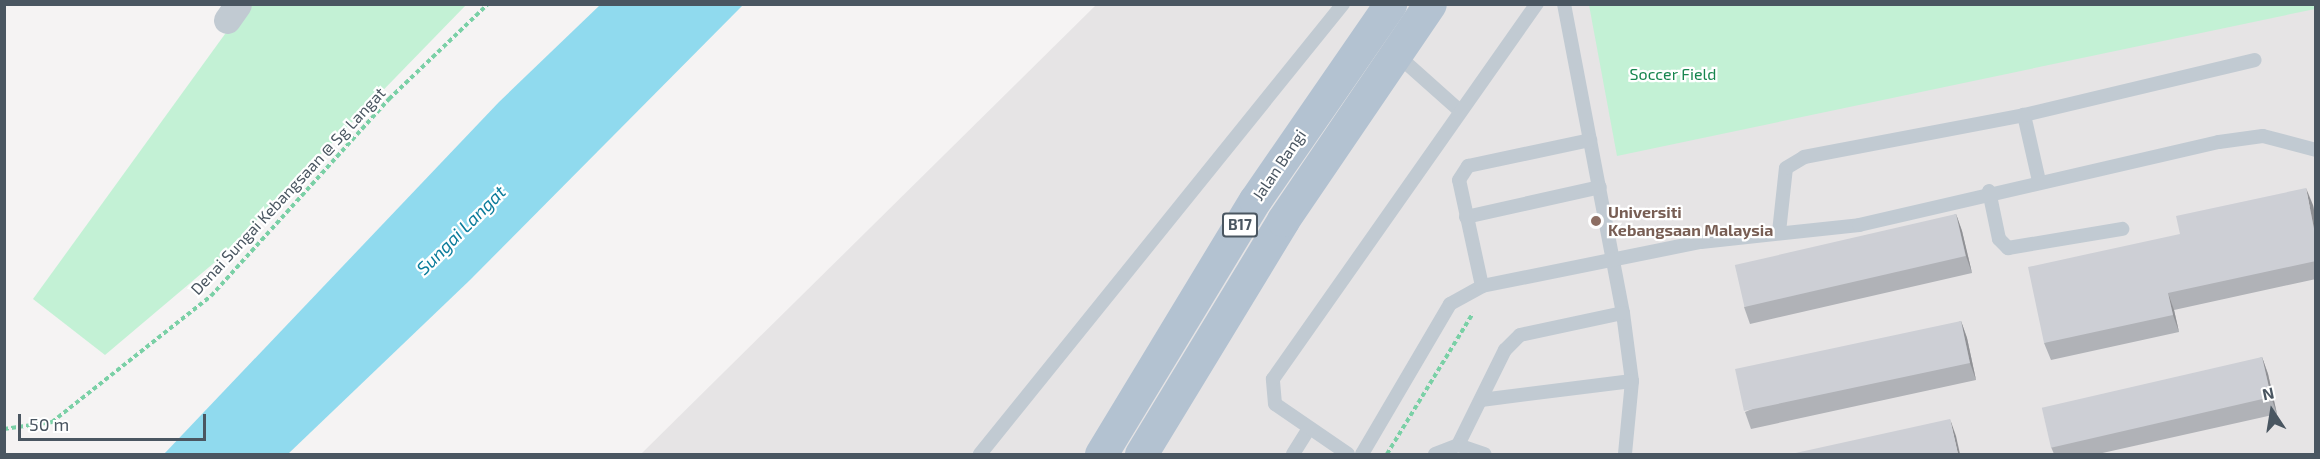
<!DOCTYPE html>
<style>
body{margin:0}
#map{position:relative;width:2320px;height:459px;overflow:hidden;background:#f5f3f3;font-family:"Exo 2",sans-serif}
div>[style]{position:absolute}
.education>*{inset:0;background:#e6e4e5}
.green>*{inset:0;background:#c3f1d5}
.water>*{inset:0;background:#90daee}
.path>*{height:4px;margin-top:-2px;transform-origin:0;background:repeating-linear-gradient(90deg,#7ad0a6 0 4.5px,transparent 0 7.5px)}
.lane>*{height:14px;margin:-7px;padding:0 7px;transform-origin:7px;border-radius:7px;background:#c1cad2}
.street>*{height:27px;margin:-13.5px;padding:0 13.5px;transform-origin:13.5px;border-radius:13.5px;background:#c1cad2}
.primary>*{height:33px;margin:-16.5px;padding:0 16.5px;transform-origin:16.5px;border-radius:16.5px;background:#b3c2d1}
.wall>*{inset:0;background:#b0b2b7}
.shaded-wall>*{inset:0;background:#909195}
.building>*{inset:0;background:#cdcfd5;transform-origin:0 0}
.dots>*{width:16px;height:16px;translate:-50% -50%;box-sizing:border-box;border:3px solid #fff;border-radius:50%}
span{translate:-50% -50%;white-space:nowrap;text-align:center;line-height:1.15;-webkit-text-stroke:4.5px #fff;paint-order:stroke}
.shield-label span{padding:2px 4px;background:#fff;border:2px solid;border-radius:4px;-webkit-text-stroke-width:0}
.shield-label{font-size:15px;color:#4a5661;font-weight:700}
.park-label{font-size:16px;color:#17864f}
.street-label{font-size:16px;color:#4a5661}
.education-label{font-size:16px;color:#785e54;font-weight:700}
.left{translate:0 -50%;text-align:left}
.water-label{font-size:18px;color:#0c7c9b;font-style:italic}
.frame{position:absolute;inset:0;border:6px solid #4a5661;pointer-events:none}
.north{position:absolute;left:2242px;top:381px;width:60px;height:60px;-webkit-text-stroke:4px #fff;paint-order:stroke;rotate:348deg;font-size:16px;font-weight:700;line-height:24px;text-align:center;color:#4a5661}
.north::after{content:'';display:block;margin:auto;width:21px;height:27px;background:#4a5661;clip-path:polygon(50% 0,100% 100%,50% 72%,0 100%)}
.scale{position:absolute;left:18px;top:414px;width:188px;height:27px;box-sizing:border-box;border:3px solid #4a5661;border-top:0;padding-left:8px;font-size:18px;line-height:21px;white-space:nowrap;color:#4a5661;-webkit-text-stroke:4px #fff;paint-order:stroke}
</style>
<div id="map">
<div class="education">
<div style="clip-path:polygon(1096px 5px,2315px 5px,2315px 454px,641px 454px)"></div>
</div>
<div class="green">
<div style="clip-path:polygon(2315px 4px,2315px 9px,1617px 156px,1589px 5px)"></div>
<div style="clip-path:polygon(246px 5px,466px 5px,221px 257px,105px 355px,33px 299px)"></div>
</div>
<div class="water">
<div style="clip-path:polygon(600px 5px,743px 5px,470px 280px,288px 454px,164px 454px,499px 102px)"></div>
</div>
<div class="path">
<div style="left:4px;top:429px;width:49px;rotate:-8.3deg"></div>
<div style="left:52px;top:422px;width:203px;rotate:-38.4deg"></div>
<div style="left:211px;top:296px;width:266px;rotate:-47.9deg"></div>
<div style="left:389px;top:99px;width:137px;rotate:-43.8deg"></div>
<div style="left:1387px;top:454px;width:165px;rotate:-58.6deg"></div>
</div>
<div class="lane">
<div style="left:1564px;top:4px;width:315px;rotate:79.2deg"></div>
<div style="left:1623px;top:313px;width:69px;rotate:82.5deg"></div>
<div style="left:1632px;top:381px;width:73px;rotate:95.5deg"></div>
<div style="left:1395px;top:53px;width:87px;rotate:41.7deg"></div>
<div style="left:2039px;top:181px;width:68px;rotate:-102.8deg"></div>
<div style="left:2024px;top:115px;width:237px;rotate:-13.4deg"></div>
<div style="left:1989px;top:191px;width:49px;rotate:78.2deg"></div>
<div style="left:1999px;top:239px;width:13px;rotate:45deg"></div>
<div style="left:2008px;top:248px;width:116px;rotate:-9.5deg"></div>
<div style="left:1466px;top:217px;width:137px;rotate:-12.6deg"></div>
<div style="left:1779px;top:232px;width:64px;rotate:-83.8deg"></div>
<div style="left:1786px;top:168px;width:21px;rotate:-31deg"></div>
<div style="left:1804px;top:157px;width:224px;rotate:-10.8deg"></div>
<div style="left:1482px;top:286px;width:108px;rotate:-102.2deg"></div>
<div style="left:1459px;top:180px;width:17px;rotate:-57deg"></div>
<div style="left:1468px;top:166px;width:125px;rotate:-12deg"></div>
<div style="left:1481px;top:400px;width:152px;rotate:-7.2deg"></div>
<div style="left:1458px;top:445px;width:106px;rotate:-63.7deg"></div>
<div style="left:1505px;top:350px;width:21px;rotate:-45deg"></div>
<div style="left:1520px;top:335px;width:105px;rotate:-12.1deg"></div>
<div style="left:980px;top:454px;width:578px;rotate:-51.11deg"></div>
<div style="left:1293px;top:454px;width:28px;rotate:-58deg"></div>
<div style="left:1348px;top:454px;width:88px;rotate:-145.6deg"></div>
<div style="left:1275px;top:404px;width:25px;rotate:-95deg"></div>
<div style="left:1273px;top:379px;width:459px;rotate:-54.9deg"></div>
<div style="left:1362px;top:454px;width:174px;rotate:-59.6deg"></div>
<div style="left:1450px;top:304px;width:37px;rotate:-29deg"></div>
<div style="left:1482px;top:286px;width:223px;rotate:-11.4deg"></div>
<div style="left:1701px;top:242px;width:159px;rotate:-6.1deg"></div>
<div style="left:1859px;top:225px;width:369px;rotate:-13deg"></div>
<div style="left:2219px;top:142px;width:44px;rotate:-7.8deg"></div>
<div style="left:2263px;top:136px;width:55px;rotate:14.8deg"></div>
<div style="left:1435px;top:454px;width:25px;rotate:-21deg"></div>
<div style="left:1458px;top:445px;width:28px;rotate:19deg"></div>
</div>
<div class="street">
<div style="left:227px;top:20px;width:19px;rotate:-55deg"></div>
</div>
<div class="primary">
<div style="left:1101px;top:454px;width:297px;rotate:-58.8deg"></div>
<div style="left:1255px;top:200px;width:238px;rotate:-55.4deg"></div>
<div style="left:1141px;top:454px;width:274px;rotate:-58.7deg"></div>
<div style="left:1283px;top:220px;width:261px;rotate:-55.8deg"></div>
</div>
<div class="wall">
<div style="clip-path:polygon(2313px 205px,2316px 221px,2316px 279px,2174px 310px,2179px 332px,2051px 360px,2044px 343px)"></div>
<div style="clip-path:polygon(1956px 214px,1962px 231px,1972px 273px,1750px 324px,1744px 307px)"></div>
<div style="clip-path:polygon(1961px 321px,1967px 338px,1976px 380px,1751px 429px,1745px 412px)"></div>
<div style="clip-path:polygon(2262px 357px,2268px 374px,2277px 414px,2098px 454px,2054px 454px,2051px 447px)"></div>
</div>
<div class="shaded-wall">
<div style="clip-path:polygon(2306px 188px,2313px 205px,2316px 221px,2316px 239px)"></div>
<div style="clip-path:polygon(1956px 214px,1962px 231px,1972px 273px,1966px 256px)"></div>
<div style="clip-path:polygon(2168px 293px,2174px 310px,2179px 332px,2173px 315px)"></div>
<div style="clip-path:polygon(1961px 321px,1967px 338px,1976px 380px,1970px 363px)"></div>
<div style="clip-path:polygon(2262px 357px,2268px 374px,2277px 414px,2271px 397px)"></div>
<div style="clip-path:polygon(1950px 419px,1956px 436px,1960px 454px,1958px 454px)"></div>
</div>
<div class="building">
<div style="clip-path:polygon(2306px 188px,2316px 239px,2316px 261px,2168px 293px,2173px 315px,2044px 343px,2028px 267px,2180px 234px,2176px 216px)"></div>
<div style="left:1956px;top:214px;width:43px;height:227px;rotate:77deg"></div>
<div style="left:1961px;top:321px;width:43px;height:231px;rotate:78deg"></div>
<div style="left:2262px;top:357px;width:41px;height:226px;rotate:77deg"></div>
<div style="clip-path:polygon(1950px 419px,1958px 454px,1791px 454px)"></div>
</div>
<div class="dots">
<div style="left:1596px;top:221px;background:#8d6e63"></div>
</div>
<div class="shield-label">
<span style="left:1240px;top:225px">B17</span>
</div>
<div class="park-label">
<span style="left:1673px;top:74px">Soccer Field</span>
</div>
<div class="street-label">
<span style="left:1279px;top:165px;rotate:-56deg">Jalan Bangi</span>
<span style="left:288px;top:191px;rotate:-47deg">Denai Sungai Kebangsaan @ Sg Langat</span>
</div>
<div class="education-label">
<span class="left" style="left:1608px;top:221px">Universiti<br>Kebangsaan Malaysia</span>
</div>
<div class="water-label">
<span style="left:461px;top:230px;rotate:-45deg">Sungai Langat</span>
</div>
<div class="frame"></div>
<div class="north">N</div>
<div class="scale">50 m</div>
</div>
